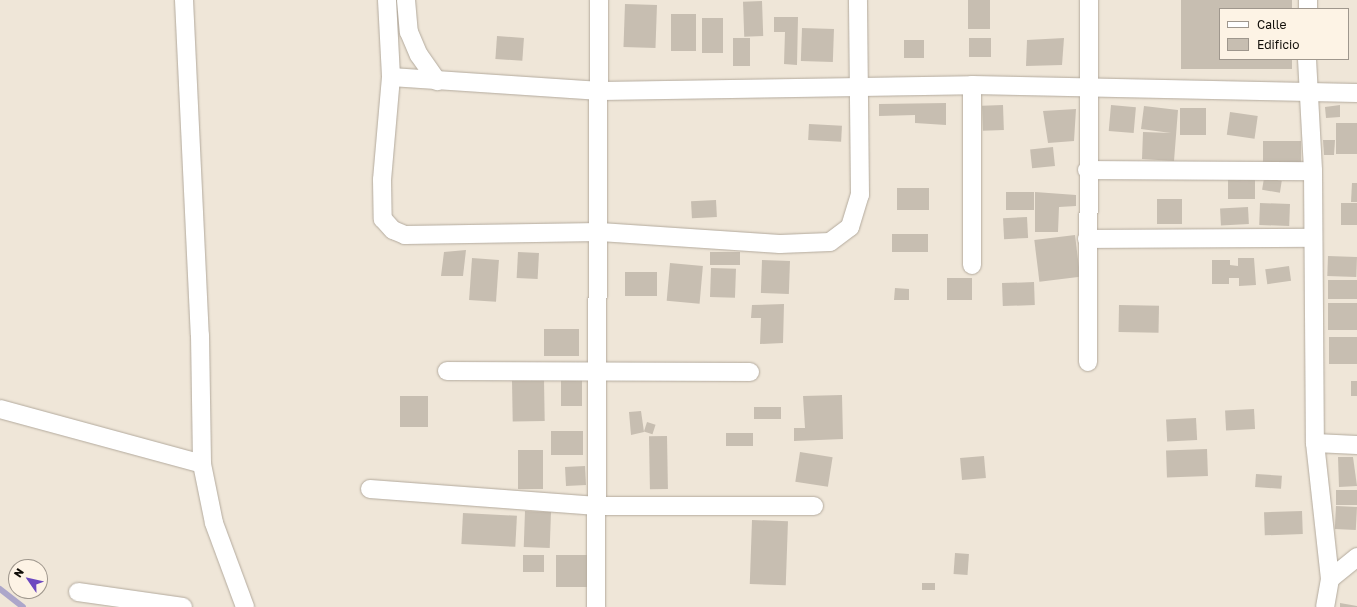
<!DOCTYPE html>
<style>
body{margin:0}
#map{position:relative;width:1357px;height:607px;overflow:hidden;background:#efe6d8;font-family:"Golos Text",sans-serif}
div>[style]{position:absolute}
.stream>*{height:6px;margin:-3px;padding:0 3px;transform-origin:3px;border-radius:3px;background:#aca6ca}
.building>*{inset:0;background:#c7beb1;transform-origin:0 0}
.roads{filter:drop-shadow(0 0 1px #b3aa9d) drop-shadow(0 0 1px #b3aa9d)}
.minor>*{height:18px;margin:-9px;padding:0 9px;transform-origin:9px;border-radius:9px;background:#fff}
span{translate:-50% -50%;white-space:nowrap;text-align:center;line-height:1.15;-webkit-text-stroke:3px #fdf3e5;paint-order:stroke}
.legend{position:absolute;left:1219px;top:8px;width:130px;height:52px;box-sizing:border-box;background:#fdf3e5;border:1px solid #9f978d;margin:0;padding:5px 7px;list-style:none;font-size:12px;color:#110e09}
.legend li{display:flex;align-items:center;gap:8px;height:20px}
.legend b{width:20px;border:1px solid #9f978d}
.north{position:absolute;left:8px;top:559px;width:40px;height:40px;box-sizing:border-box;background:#fdf3e5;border:1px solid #9f978d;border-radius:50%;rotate:304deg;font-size:11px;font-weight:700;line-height:16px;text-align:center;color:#110e09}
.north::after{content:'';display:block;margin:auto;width:14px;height:18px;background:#6c48c0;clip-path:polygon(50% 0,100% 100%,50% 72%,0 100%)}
</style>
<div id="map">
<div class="stream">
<div style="left:0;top:589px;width:29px;rotate:38deg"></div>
</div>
<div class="building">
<div style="left:968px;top:0;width:22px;height:29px"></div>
<div style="clip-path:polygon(1181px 0,1292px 0,1292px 9px,1220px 9px,1220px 59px,1292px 59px,1292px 69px,1181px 69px)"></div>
<div style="left:762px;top:1px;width:35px;height:19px;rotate:88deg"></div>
<div style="left:625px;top:4px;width:32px;height:43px;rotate:2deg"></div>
<div style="left:671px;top:14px;width:25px;height:37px"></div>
<div style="clip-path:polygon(774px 17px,798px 17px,797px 65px,784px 64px,785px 32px,774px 32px)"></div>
<div style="left:702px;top:18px;width:21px;height:35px"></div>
<div style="left:802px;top:28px;width:32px;height:33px;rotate:2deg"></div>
<div style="left:497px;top:36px;width:27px;height:23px;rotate:4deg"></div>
<div style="left:733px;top:38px;width:17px;height:28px"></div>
<div style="left:969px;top:38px;width:22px;height:19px"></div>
<div style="clip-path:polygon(1064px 38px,1062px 65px,1026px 66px,1027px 40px)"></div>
<div style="left:924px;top:40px;width:18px;height:20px;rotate:90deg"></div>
<div style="clip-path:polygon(946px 103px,946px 125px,915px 123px,915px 115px,879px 116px,879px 104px)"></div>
<div style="left:1003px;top:105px;width:25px;height:21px;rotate:88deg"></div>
<div style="left:1111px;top:105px;width:25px;height:26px;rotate:5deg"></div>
<div style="clip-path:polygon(1340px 105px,1340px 117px,1326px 118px,1325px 107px)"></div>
<div style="clip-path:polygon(1144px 106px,1178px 110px,1174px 161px,1142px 159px,1143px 132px,1171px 133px,1141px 129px)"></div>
<div style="left:1180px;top:108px;width:26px;height:27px"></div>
<div style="clip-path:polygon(1076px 109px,1074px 141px,1048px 143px,1043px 111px)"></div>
<div style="left:1230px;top:112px;width:28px;height:23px;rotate:8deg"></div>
<div style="left:1336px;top:123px;width:21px;height:31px"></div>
<div style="left:809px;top:124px;width:33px;height:16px;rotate:3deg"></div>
<div style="clip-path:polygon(1323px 140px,1335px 140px,1334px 155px,1324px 155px)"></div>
<div style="left:1263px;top:141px;width:38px;height:25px"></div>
<div style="left:1053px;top:147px;width:19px;height:23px;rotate:84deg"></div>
<div style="left:1264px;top:178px;width:18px;height:12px;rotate:9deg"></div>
<div style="left:1255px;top:179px;width:20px;height:27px;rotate:90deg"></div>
<div style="clip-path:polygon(1352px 183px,1357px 183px,1357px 202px,1351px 202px)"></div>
<div style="left:929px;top:188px;width:22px;height:32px;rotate:90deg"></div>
<div style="left:1006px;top:192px;width:28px;height:18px"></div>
<div style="clip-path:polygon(1035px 192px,1076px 195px,1076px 206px,1059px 207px,1058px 232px,1035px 232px)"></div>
<div style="left:1157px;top:199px;width:25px;height:25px"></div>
<div style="left:716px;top:200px;width:17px;height:25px;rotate:87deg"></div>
<div style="left:1260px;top:203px;width:30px;height:22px;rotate:2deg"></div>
<div style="left:1341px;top:203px;width:16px;height:22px"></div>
<div style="left:1248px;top:207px;width:17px;height:28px;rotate:87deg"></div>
<div style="left:1027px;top:217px;width:21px;height:24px;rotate:87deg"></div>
<div style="left:892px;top:234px;width:36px;height:18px"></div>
<div style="left:1075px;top:235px;width:42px;height:41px;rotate:83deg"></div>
<div style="clip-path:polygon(466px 250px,463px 276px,441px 276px,444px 252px)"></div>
<div style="left:518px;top:252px;width:21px;height:26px;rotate:3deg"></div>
<div style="left:710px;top:252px;width:30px;height:13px"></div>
<div style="left:1328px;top:256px;width:29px;height:20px;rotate:2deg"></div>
<div style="left:472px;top:258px;width:27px;height:42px;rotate:4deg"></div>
<div style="clip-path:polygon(1238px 258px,1254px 258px,1256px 285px,1239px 286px,1239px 278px,1229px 278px,1229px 284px,1212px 284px,1212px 260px,1230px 260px,1230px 265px,1238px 266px)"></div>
<div style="left:762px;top:260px;width:28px;height:33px;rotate:2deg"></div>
<div style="left:670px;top:263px;width:33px;height:38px;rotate:5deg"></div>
<div style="left:1289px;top:266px;width:15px;height:24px;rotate:82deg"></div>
<div style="left:711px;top:268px;width:25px;height:29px;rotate:2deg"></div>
<div style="left:657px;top:272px;width:24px;height:32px;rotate:90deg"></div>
<div style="left:947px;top:278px;width:25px;height:22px"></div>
<div style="left:1328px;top:280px;width:29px;height:19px"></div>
<div style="left:1034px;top:282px;width:23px;height:32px;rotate:88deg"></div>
<div style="clip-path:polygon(895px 288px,909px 289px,909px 300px,894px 300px)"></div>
<div style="left:1357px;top:303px;width:27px;height:29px;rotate:90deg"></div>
<div style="clip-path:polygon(784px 304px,783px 343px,760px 344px,761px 318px,751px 318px,752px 305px)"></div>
<div style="left:1119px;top:305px;width:40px;height:27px;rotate:1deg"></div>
<div style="left:579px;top:329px;width:27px;height:35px;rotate:90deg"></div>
<div style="left:1357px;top:337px;width:27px;height:28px;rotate:90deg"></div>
<div style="left:544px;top:380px;width:41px;height:32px;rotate:89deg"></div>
<div style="left:561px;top:380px;width:21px;height:26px"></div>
<div style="left:1357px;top:381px;width:15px;height:6px;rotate:90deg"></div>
<div style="clip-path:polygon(842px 395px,843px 439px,794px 441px,794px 428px,805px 428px,803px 396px)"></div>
<div style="left:400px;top:396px;width:28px;height:31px"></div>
<div style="left:754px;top:407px;width:27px;height:12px"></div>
<div style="left:1254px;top:409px;width:20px;height:29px;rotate:87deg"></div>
<div style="clip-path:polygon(641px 411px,644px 432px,631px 435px,629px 412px)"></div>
<div style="left:1196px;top:418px;width:22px;height:30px;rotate:87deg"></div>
<div style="left:647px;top:422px;width:9px;height:10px;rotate:18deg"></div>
<div style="left:551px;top:431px;width:32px;height:24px"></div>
<div style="left:726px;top:433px;width:27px;height:13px"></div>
<div style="left:667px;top:436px;width:53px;height:18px;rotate:89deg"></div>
<div style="left:1207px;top:449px;width:27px;height:41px;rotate:88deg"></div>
<div style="left:518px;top:450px;width:25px;height:39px"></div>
<div style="left:800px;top:452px;width:33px;height:30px;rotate:9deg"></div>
<div style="left:984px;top:456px;width:22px;height:24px;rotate:85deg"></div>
<div style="clip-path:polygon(1338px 457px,1353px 457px,1357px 486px,1339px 487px)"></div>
<div style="left:585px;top:466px;width:19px;height:20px;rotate:87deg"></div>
<div style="left:1256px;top:474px;width:26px;height:13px;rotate:4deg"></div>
<div style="left:1336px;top:490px;width:21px;height:15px"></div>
<div style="left:1336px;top:506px;width:21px;height:23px;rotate:3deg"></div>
<div style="left:525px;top:511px;width:26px;height:36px;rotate:2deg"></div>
<div style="left:1302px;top:511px;width:23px;height:38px;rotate:88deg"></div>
<div style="left:463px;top:513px;width:54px;height:31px;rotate:3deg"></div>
<div style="left:752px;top:520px;width:36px;height:64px;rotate:2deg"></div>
<div style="left:955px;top:553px;width:14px;height:21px;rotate:4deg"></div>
<div style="left:523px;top:555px;width:21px;height:17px"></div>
<div style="left:556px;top:555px;width:38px;height:32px"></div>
<div style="left:935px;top:583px;width:7px;height:13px;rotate:90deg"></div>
<div style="clip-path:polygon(1340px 603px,1357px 606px,1357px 607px,1340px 607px)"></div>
</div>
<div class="roads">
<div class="minor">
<div style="left:184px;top:0;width:335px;rotate:87.3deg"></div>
<div style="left:200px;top:335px;width:129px;rotate:89.1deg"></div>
<div style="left:202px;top:464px;width:60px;rotate:78.5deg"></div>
<div style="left:214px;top:523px;width:90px;rotate:69.7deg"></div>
<div style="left:387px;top:0;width:77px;rotate:87deg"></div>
<div style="left:391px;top:77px;width:103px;rotate:95deg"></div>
<div style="left:382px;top:180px;width:39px;rotate:89deg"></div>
<div style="left:383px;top:219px;width:15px;rotate:48deg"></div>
<div style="left:393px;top:230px;width:13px;rotate:23deg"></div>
<div style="left:405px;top:235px;width:195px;rotate:-0.9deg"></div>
<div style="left:600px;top:232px;width:180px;rotate:3.8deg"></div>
<div style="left:780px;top:244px;width:50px;rotate:-2.3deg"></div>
<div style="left:830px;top:242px;width:25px;rotate:-37deg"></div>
<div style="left:850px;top:227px;width:34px;rotate:-73deg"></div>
<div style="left:860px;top:195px;width:195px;rotate:-90.6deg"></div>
<div style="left:406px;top:0;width:32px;rotate:85deg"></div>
<div style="left:409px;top:32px;width:25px;rotate:67deg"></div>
<div style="left:419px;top:55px;width:32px;rotate:55deg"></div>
<div style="left:1308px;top:9px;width:9px;rotate:-90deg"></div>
<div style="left:1307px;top:59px;width:112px;rotate:86.9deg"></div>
<div style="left:1313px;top:171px;width:272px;rotate:89.6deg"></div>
<div style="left:1315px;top:443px;width:137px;rotate:83.7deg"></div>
<div style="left:1330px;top:579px;width:28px;rotate:100deg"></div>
<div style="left:391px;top:77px;width:210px;rotate:3.8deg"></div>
<div style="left:601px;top:91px;width:371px;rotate:-0.9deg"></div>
<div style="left:972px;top:85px;width:385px;rotate:1.2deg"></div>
<div style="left:972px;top:85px;width:180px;rotate:90deg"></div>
<div style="left:1087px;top:170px;width:226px;rotate:0.3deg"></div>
<div style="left:1087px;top:239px;width:226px;rotate:-0.3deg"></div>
<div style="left:1088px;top:362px;width:362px;rotate:-89.8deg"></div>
<div style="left:447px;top:371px;width:303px;rotate:0.2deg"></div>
<div style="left:0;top:409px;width:209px;rotate:15.2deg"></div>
<div style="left:1315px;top:443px;width:42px;rotate:2.7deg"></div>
<div style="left:370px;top:489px;width:228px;rotate:4.3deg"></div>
<div style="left:597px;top:506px;width:217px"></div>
<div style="left:1330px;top:579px;width:35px;rotate:-39deg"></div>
<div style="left:78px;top:592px;width:106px;rotate:8.1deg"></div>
<div style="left:596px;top:607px;width:607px;rotate:-89.72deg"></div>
</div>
</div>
<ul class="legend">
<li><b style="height:5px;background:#fff"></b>Calle</li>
<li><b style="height:11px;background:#c7beb1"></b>Edificio</li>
</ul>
<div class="north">N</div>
</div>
